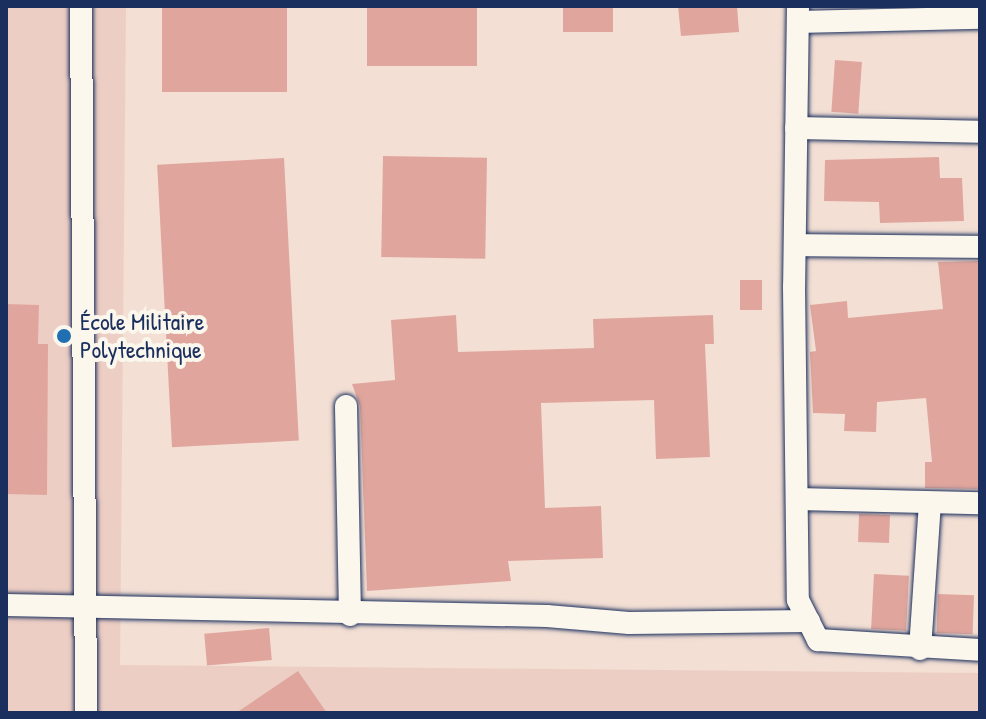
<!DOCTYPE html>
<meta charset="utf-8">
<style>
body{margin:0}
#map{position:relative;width:986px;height:719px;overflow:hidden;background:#f3dfd4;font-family:"Patrick Hand",sans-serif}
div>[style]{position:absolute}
.built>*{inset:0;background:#edcec4}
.building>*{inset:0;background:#e0a69d;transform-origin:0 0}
.roads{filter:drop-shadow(0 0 2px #1b2f5e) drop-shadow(0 0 2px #1b2f5e)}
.street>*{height:22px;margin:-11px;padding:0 11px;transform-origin:11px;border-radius:11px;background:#fbf7ec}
.dots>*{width:22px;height:22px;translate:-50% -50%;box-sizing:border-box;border:4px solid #fbf7ec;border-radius:50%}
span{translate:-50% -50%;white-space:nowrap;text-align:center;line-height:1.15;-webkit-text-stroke:8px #fbf7ec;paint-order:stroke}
.poi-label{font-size:24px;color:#1b2f5e}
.left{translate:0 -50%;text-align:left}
.frame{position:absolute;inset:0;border:8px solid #1b2f5e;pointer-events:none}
</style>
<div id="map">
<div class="built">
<div style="clip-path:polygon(6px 6px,126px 6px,120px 665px,980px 673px,980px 713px,6px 713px)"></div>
</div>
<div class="building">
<div style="left:162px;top:6px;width:125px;height:86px"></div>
<div style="left:367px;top:6px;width:110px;height:60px"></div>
<div style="left:563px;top:6px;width:50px;height:26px"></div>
<div style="clip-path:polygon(678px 6px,737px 6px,739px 32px,681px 36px)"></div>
<div style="left:835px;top:60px;width:27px;height:52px;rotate:4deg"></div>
<div style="left:383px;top:156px;width:104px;height:101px;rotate:1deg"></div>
<div style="clip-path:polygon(939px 157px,940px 178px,962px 178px,964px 221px,880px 223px,879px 202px,824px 201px,825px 160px)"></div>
<div style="left:284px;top:158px;width:283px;height:127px;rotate:87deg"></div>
<div style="clip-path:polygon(980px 261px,980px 489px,925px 488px,925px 462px,932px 462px,926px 398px,877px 402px,876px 432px,844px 431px,845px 414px,813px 413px,810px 352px,816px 351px,810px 305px,847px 301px,848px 318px,943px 309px,938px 262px)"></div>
<div style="left:762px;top:280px;width:30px;height:22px;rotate:90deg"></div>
<div style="clip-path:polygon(6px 304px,39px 305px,38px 344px,48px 344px,47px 495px,6px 494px)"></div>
<div style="clip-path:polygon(456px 315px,458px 352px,594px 348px,593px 319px,713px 315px,714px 344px,705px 344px,710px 457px,656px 459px,654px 400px,541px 403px,545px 508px,601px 506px,603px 558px,508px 561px,511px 581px,367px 591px,360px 406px,352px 384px,395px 380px,391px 320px)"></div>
<div style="left:859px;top:514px;width:31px;height:28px;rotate:2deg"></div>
<div style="left:874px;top:574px;width:35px;height:55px;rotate:3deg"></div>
<div style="left:938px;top:594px;width:36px;height:39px;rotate:2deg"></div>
<div style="left:269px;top:628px;width:32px;height:65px;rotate:85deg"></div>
<div style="clip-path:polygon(298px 671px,327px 713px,236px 713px)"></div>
</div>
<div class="roads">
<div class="street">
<div style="left:81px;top:6px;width:707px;rotate:89.59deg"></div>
<div style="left:798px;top:6px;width:281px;rotate:90.8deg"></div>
<div style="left:794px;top:287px;width:313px;rotate:89.3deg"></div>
<div style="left:798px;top:600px;width:45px;rotate:63.4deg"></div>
<div style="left:818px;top:640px;width:162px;rotate:3.5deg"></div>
<div style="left:798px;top:22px;width:182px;rotate:-1.3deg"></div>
<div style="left:796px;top:128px;width:184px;rotate:1.2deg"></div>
<div style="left:795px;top:245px;width:185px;rotate:0.6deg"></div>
<div style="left:346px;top:406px;width:209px;rotate:88.9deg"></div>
<div style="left:797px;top:499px;width:183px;rotate:1.3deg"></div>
<div style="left:6px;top:605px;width:541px;rotate:1.16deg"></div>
<div style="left:547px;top:616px;width:82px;rotate:4.9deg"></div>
<div style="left:629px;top:623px;width:180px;rotate:-0.6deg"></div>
<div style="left:920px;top:649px;width:145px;rotate:-86.1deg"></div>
</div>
</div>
<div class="dots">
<div style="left:64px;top:336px;background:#1f6fb2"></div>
</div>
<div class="poi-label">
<span class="left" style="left:80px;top:336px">École Militaire<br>Polytechnique</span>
</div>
<div class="frame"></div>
</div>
